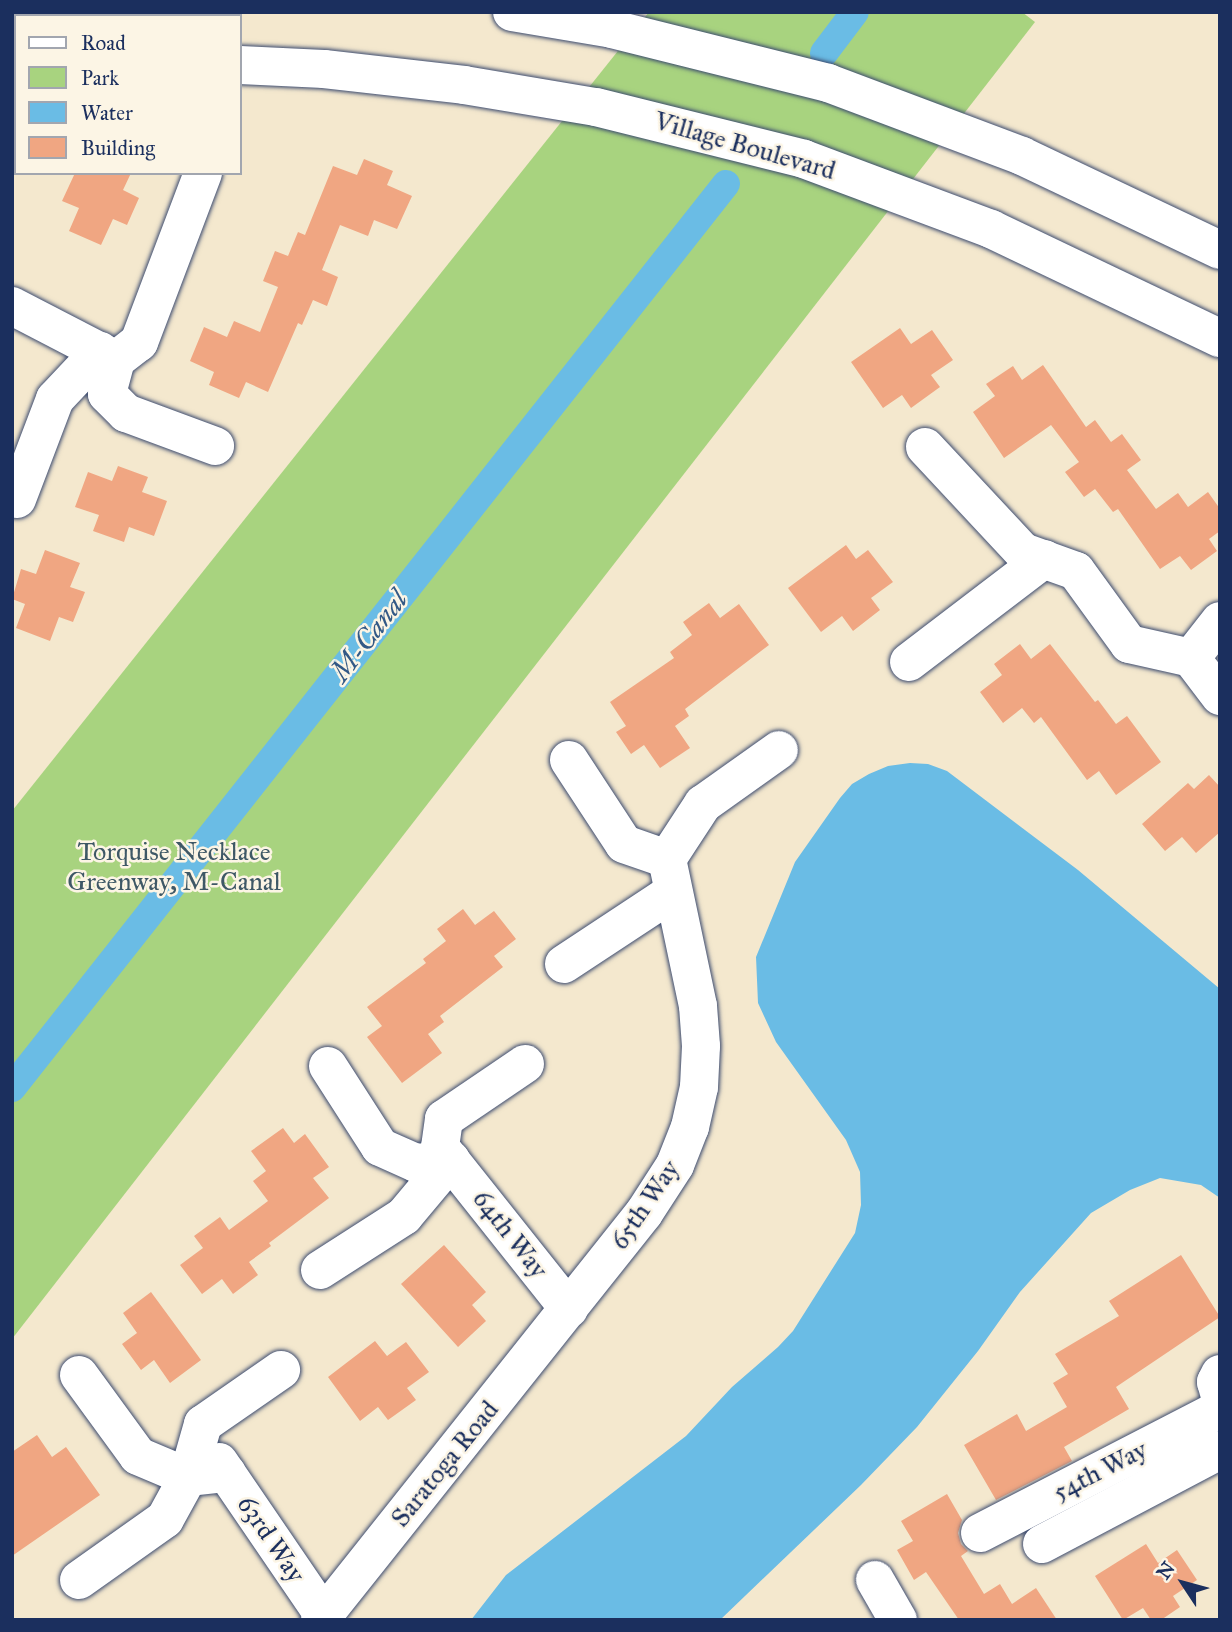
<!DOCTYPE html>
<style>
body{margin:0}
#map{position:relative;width:1232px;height:1632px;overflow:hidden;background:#f4e8ce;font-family:"IM FELL Great Primer",serif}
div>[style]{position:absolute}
.green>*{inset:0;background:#a8d37f}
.water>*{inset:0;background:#6abce5}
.canal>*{height:28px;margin:-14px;padding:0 14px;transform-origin:14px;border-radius:14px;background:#6abce5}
.building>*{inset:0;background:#f0a682}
.roads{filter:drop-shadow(0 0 2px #3c4b6f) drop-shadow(0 0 2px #3c4b6f)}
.minor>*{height:38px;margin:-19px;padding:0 19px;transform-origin:19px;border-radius:19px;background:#fff}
span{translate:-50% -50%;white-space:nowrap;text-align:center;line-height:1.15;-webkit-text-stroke:5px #fcf5e5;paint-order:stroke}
.street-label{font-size:26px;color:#1b2f5e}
.park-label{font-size:26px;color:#3e5866}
.water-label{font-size:28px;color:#335986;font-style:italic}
.frame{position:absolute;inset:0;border:14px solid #1b2f5e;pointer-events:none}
.legend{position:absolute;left:14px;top:14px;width:228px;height:161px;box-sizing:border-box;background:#fcf5e5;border:2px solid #a2a6af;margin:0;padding:9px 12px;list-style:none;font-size:21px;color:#1b2f5e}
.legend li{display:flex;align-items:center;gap:14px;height:35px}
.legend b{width:35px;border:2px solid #a2a6af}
.north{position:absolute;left:1148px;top:1548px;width:70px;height:70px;-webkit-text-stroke:5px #fcf5e5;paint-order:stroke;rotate:306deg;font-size:19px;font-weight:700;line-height:28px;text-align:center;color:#1b2f5e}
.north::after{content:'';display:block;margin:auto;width:24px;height:32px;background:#1b2f5e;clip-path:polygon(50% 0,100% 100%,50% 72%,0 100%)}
</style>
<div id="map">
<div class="green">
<div style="clip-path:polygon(649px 12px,1022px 12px,1035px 22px,12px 1339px,12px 811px)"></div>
</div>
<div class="water">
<div style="clip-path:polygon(910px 763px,928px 764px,947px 771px,1078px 870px,1220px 989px,1220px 1198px,1201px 1185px,1160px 1178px,1130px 1190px,1091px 1213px,1020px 1292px,978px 1351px,917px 1427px,861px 1485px,720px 1620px,471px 1620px,506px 1575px,686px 1436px,732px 1387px,778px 1347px,793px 1331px,855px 1233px,861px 1205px,860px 1172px,846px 1140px,776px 1042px,758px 1003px,756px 957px,795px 862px,840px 798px,852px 784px,869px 774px,888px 766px)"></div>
</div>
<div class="canal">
<div style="left:824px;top:53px;width:51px;rotate:-52.9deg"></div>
<div style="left:12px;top:1088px;width:1152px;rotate:-51.7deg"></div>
</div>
<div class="building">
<div style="clip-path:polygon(364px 159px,393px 171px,387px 185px,412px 196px,397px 229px,374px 220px,368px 236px,340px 225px,322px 270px,338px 277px,327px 306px,313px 300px,302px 325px,298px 323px,268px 392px,246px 382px,239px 398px,209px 385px,214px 372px,190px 361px,204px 327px,227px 337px,234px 321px,260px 332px,278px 287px,263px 281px,275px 251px,288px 256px,298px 232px,305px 235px,333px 166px,357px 175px)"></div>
<div style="clip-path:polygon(75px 173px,131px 173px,123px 190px,139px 198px,127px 225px,113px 219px,101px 245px,69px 231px,79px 208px,62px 201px)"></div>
<div style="clip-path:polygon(900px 328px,911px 344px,932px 330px,953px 360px,931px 375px,940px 387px,911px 408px,902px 395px,883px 408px,851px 362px)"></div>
<div style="clip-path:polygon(1043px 365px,1086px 427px,1095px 420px,1111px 442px,1122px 434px,1141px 460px,1127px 470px,1156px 509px,1178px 493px,1188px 507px,1208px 492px,1220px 509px,1220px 531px,1209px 539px,1217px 551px,1191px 570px,1180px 556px,1160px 569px,1118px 509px,1113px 512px,1095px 489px,1084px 497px,1065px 472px,1079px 462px,1051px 425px,1004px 458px,973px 412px,995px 396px,986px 384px,1013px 366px,1022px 380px)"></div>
<div style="clip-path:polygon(118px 466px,148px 477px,142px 492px,167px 501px,154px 536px,129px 527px,124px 542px,93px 531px,99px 515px,75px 507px,88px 472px,112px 481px)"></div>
<div style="clip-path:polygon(846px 545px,856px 559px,868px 550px,893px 582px,871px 598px,880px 610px,853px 631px,842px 616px,821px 632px,788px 588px)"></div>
<div style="clip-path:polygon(45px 550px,80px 563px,70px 587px,85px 592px,73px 622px,59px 617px,50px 641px,16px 628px,25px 604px,12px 599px,21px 569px,36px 574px)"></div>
<div style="clip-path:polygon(709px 603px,720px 618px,739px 604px,769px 645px,685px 709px,689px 716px,675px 726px,690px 748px,660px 768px,644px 745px,631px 754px,616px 732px,626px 726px,610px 702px,674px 658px,670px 652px,692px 635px,683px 622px)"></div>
<div style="clip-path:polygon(1020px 644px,1031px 659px,1050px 644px,1095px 702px,1098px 700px,1116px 724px,1127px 716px,1161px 762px,1116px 795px,1099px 771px,1087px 780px,1041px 717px,1034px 723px,1022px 708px,1003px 723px,980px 692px,1002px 675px,994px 664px)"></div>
<div style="clip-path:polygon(1209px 775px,1220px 787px,1220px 832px,1196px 853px,1182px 837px,1165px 851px,1142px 824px,1188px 783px,1194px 789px)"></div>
<div style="clip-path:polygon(463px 909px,475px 925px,494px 911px,516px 939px,494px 956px,503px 967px,440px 1016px,444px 1022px,428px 1034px,442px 1053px,402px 1083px,367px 1037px,382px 1026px,367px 1007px,426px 963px,423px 959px,446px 941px,437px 929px)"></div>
<div style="clip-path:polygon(283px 1128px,294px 1143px,305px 1134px,329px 1167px,313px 1178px,329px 1198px,269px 1243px,271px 1246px,249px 1262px,258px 1275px,233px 1294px,222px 1279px,202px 1294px,180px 1265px,203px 1248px,194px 1236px,220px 1217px,229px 1230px,268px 1201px,253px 1181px,266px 1171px,251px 1151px)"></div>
<div style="clip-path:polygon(444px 1245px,486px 1292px,472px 1305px,486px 1321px,458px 1347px,401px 1284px)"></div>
<div style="clip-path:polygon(1181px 1255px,1220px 1317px,1116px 1387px,1129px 1409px,1064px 1447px,1072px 1461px,996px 1500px,964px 1445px,1017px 1414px,1026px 1431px,1067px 1407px,1053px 1383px,1068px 1374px,1055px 1354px,1119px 1316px,1109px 1301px)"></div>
<div style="clip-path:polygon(151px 1292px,201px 1360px,170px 1383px,154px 1360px,141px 1370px,122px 1344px,137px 1333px,123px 1313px)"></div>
<div style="clip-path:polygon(375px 1341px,387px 1356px,406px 1342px,429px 1372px,407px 1388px,416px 1400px,388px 1420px,378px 1407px,360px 1421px,328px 1377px)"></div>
<div style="clip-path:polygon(37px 1435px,52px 1457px,66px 1447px,100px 1495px,12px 1556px,12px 1452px)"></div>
<div style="clip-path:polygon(947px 1494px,962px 1520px,958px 1533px,961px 1544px,968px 1551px,961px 1556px,984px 1594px,1000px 1584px,1012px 1604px,1036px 1588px,1057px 1620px,959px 1620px,926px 1572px,914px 1580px,897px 1550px,913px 1541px,901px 1521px)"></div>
<div style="clip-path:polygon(1146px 1544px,1158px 1563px,1177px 1550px,1197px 1580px,1173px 1596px,1180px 1607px,1161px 1620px,1151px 1620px,1143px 1608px,1123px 1620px,1095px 1576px)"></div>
</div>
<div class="roads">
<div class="minor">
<div style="left:512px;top:12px;width:101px;rotate:9.6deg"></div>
<div style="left:612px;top:29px;width:223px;rotate:14deg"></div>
<div style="left:828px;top:83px;width:207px;rotate:20.6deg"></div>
<div style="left:1022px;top:156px;width:219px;rotate:25.4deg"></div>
<div style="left:12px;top:63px;width:4px"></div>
<div style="left:240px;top:65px;width:84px;rotate:2.7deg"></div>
<div style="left:324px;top:69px;width:141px;rotate:6.5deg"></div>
<div style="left:464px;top:85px;width:134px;rotate:9.5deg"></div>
<div style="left:596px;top:107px;width:214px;rotate:14deg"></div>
<div style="left:804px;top:159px;width:200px;rotate:20.5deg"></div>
<div style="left:991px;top:229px;width:254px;rotate:25.5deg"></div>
<div style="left:203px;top:173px;width:181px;rotate:110.7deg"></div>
<div style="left:139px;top:342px;width:29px;rotate:142deg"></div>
<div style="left:116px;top:360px;width:35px;rotate:105deg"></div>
<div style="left:107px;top:394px;width:27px;rotate:45deg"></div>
<div style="left:126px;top:413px;width:95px;rotate:20.3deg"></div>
<div style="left:12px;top:306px;width:117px;rotate:27.4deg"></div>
<div style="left:925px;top:447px;width:144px;rotate:47deg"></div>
<div style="left:1023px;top:552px;width:56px;rotate:19.7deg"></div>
<div style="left:1076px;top:571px;width:90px;rotate:54deg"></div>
<div style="left:1129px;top:644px;width:64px;rotate:12.7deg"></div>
<div style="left:1191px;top:658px;width:48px;rotate:52.7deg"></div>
<div style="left:17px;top:499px;width:107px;rotate:-69.2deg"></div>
<div style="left:55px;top:399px;width:66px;rotate:-46.8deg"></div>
<div style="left:1191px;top:658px;width:47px;rotate:-51.9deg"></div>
<div style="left:909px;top:662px;width:170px;rotate:-37.3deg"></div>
<div style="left:569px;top:760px;width:100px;rotate:56.8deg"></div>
<div style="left:624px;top:844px;width:46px;rotate:19.2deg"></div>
<div style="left:564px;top:964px;width:131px;rotate:-33.4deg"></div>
<div style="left:525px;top:1064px;width:98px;rotate:145.8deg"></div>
<div style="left:444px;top:1119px;width:28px;rotate:98deg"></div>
<div style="left:440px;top:1147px;width:207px;rotate:51.5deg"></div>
<div style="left:328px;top:1066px;width:96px;rotate:57.3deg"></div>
<div style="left:380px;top:1147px;width:39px;rotate:24deg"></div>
<div style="left:416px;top:1163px;width:35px;rotate:-5deg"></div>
<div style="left:320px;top:1270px;width:100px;rotate:-32.7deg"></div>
<div style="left:404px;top:1216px;width:73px;rotate:-50deg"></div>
<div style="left:1220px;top:1374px;width:9px;rotate:117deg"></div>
<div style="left:1216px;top:1382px;width:15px;rotate:74deg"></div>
<div style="left:79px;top:1375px;width:100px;rotate:53.9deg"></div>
<div style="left:138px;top:1456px;width:54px;rotate:22.8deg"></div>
<div style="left:188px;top:1477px;width:39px;rotate:-6deg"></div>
<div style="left:219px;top:1462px;width:186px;rotate:55.7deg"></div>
<div style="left:980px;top:1533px;width:270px;rotate:-27.3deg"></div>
<div style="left:1042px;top:1544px;width:201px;rotate:-27.8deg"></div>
<div style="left:79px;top:1580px;width:105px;rotate:-35.3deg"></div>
<div style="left:165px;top:1519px;width:48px;rotate:-61.3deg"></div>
<div style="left:188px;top:1477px;width:55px;rotate:-74.2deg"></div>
<div style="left:203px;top:1424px;width:95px;rotate:-34.7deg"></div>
<div style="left:875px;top:1580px;width:46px;rotate:60.1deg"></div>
<div style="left:320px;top:1620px;width:520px;rotate:-51.48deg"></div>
<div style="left:644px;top:1213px;width:57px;rotate:-57.1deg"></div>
<div style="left:675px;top:1165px;width:41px;rotate:-68.5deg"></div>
<div style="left:690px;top:1127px;width:41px;rotate:-77.3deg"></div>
<div style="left:699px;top:1087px;width:41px;rotate:-87.2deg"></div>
<div style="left:701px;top:1046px;width:40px;rotate:-94.3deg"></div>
<div style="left:698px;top:1006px;width:150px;rotate:-101.9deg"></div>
<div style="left:667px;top:859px;width:66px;rotate:-56.8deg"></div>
<div style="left:703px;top:804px;width:93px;rotate:-35.4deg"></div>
</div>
</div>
<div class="street-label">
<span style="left:745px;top:146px;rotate:16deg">Village Boulevard</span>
<span style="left:645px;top:1205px;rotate:-56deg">65th Way</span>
<span style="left:510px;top:1234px;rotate:52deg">64th Way</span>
<span style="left:445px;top:1464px;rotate:-51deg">Saratoga Road</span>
<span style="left:1100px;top:1471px;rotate:-27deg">54th Way</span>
<span style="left:271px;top:1539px;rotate:56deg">63rd Way</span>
</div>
<div class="park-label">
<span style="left:174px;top:867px">Torquise Necklace<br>Greenway, M-Canal</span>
</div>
<div class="water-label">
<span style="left:369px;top:636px;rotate:-52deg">M-Canal</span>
</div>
<div class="frame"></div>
<ul class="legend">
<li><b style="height:9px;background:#fff"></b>Road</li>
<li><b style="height:19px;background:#a8d37f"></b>Park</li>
<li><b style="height:19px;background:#6abce5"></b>Water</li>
<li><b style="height:19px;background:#f0a682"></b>Building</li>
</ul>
<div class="north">N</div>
</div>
